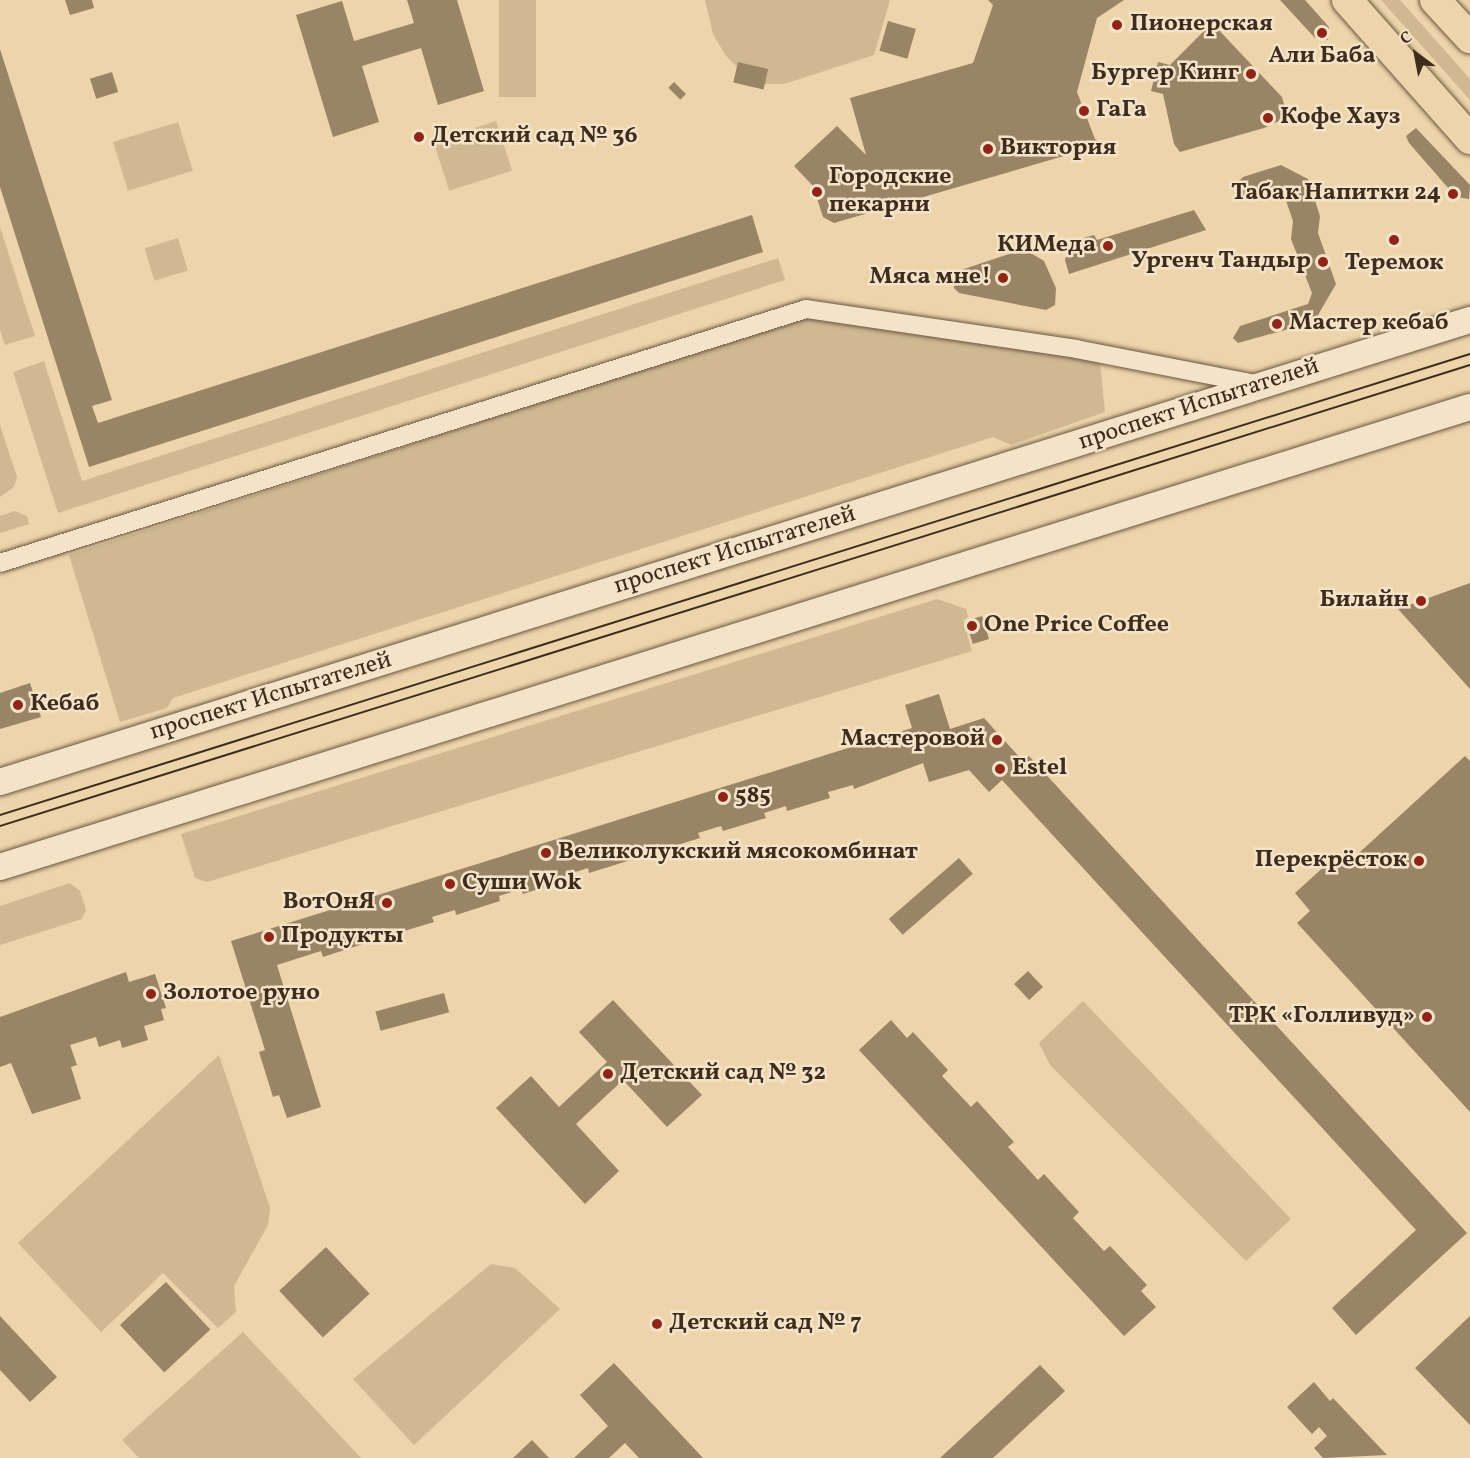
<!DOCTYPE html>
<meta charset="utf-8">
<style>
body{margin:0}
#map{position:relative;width:1470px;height:1458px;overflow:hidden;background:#edd4aa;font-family:Vollkorn,serif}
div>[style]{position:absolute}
.green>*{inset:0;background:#cfb892;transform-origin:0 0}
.building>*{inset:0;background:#998466;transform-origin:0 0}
.roads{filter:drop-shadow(0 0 2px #6a5740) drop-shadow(0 0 2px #6a5740)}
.minor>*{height:18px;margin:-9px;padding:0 9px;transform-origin:9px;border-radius:9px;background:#f3e3c8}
.secondary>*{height:26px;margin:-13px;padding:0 13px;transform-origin:13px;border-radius:13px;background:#f3e3c8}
.primary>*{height:30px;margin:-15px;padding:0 15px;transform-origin:15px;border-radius:15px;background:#edd4aa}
.tram>*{height:1.5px;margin:-0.75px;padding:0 0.75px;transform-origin:0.75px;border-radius:0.75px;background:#3e2d1d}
.dots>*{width:16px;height:16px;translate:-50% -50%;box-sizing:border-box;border:3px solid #f3e3c8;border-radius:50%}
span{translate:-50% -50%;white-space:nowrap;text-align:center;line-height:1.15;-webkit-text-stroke:5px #f3e3c8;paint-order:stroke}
.poi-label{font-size:24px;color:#3e2d1d;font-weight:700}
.left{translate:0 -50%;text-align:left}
.right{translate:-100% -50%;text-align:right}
.street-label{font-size:24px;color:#3e2d1d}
.north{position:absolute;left:1386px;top:24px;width:60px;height:60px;-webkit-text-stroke:4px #f3e3c8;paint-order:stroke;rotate:328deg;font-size:16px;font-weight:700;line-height:24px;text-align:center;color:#3e2d1d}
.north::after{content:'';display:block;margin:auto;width:21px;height:27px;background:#3e2d1d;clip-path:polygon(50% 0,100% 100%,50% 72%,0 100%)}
</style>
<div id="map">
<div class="green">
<div style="left:499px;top:0;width:37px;height:97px"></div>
<div style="clip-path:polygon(705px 0,890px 0,874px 55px,784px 84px,764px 84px,767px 69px,738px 62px,737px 67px,726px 56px,713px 34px)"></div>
<div style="clip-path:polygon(1381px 0,1400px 0,1470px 79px,1470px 100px)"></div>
<div style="left:496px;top:121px;width:52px;height:66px;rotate:72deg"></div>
<div style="left:178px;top:122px;width:51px;height:68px;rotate:73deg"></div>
<div style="clip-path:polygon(0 227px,35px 336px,5px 345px,0 330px)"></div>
<div style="left:178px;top:238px;width:34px;height:35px;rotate:73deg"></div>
<div style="clip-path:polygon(778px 258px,785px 280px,58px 513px,13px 372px,44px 361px,82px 481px)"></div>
<div style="clip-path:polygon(811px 315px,1100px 362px,1105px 412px,1011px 445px,993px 437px,173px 698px,167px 708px,120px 722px,69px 555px)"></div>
<div style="clip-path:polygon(0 425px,17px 477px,14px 487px,0 497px)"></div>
<div style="clip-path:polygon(15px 511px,27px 516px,29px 524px,0 533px,0 516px)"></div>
<div style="clip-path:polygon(937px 599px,966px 609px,968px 617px,963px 620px,972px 651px,207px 882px,195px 878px,181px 834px)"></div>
<div style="clip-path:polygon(70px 883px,80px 891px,86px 910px,82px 919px,0 945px,0 906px)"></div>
<div style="clip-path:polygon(1083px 1001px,1291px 1219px,1246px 1261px,1050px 1065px,1039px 1043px)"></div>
<div style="clip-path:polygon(219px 1055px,270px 1208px,268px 1225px,234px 1286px,236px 1312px,218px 1328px,163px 1273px,101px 1332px,18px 1243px)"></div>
<div style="clip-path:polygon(491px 1264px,515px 1268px,560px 1309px,414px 1445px,353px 1379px)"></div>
<div style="clip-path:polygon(243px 1332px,361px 1458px,139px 1458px,122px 1440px)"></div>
</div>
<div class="building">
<div style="clip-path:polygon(65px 0,92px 0,94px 8px,70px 15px)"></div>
<div style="clip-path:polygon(407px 0,457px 0,484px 91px,438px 105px,421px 48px,362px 66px,379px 122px,333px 137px,296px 15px,342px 1px,354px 41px,414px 23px)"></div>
<div style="clip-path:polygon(988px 0,1124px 0,1097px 18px,1077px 92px,1095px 139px,1102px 145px,1101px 152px,1095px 154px,1088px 149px,834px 223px,823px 217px,813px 186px,794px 166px,837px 126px,866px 155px,850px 98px,973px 63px,993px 5px)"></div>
<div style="clip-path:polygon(1280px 0,1305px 0,1329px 27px,1328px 40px,1315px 38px)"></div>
<div style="left:888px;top:21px;width:29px;height:31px;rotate:16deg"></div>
<div style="clip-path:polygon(1215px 26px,1282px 97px,1286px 112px,1281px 120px,1264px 128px,1180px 152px,1174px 144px,1163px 94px,1151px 91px,1158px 62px,1170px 65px,1207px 28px)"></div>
<div style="clip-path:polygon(0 49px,112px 400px,92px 406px,98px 423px,752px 215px,763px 252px,89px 467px,0 187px)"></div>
<div style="left:738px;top:62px;width:31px;height:21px;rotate:13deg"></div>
<div style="left:112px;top:72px;width:21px;height:23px;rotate:73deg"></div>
<div style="left:674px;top:82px;width:17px;height:8px;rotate:45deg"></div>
<div style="clip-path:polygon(1416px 128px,1470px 185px,1469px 199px,1456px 197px,1409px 143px,1406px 136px)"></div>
<div style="clip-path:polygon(1281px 165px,1308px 179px,1320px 216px,1318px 233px,1336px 284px,1314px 322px,1238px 343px,1233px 338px,1240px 326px,1308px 304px,1312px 293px,1291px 239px,1293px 221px,1282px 189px,1247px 199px,1238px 195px,1235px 185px,1243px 177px)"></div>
<div style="clip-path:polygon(1194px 210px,1206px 230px,1069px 274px,1065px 260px,1072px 241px,1094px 235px,1097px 240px)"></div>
<div style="clip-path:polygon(1024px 249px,1044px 261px,1056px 288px,1055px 305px,1046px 310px,959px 293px,954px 288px,953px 281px,961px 270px)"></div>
<div style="clip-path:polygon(1470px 583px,1470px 689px,1398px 609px)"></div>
<div style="left:982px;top:616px;width:24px;height:17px;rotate:73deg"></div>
<div style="clip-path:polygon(30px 683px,41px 717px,0 729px,0 693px)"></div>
<div style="clip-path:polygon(939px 694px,950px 729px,984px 718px,1023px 761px,1029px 756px,1467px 1233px,1356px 1335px,1332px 1308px,1416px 1230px,1002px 780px,989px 792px,969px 770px,929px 782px,923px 763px,854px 789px,853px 785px,828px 792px,830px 798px,787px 811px,786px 806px,764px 813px,766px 818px,723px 831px,721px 826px,698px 833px,700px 838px,655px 852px,654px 847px,632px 854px,634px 859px,589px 873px,588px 868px,566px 875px,567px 880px,523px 894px,521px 889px,499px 896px,500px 901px,456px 915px,455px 910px,432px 917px,434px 922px,391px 935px,389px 930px,367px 937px,369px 942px,323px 957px,321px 951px,277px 965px,321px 1107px,287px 1118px,279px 1095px,273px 1097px,259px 1052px,265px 1050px,231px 941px,912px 728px,905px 705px)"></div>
<div style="clip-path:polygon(1465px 756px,1470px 761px,1470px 1112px,1297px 923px,1310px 911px,1295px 893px,1339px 853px,1348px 863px)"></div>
<div style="left:959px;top:858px;width:21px;height:93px;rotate:49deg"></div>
<div style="left:1028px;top:971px;width:22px;height:19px;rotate:47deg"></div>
<div style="clip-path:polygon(126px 972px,129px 982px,155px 974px,166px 1008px,161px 1009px,164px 1020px,144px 1026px,148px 1040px,122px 1048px,120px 1040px,99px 1047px,96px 1037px,70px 1045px,77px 1065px,71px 1067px,81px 1099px,32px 1114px,11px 1063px,0 1067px,0 1017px)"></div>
<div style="left:444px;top:993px;width:20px;height:71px;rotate:75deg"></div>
<div style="clip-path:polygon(613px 1000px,702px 1095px,667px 1127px,623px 1080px,576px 1124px,619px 1171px,585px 1204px,496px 1108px,531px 1076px,559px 1107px,607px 1062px,579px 1032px)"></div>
<div style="clip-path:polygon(891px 1020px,907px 1038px,913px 1032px,948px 1070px,942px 1076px,971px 1107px,977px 1101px,1014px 1142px,1008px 1147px,1038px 1180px,1044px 1174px,1079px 1212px,1073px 1218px,1104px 1251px,1110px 1246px,1147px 1285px,1141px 1291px,1156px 1307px,1124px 1336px,859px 1050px)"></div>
<div style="left:326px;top:1247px;width:64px;height:64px;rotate:47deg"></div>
<div style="left:166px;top:1282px;width:65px;height:63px;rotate:47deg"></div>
<div style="clip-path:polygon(0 1316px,57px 1377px,30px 1402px,0 1370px)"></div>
<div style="clip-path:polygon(1470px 1316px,1470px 1425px,1415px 1368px)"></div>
<div style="clip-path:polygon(614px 1363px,703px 1458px,639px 1458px,625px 1443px,609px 1458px,574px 1458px,608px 1426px,580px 1395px)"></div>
<div style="clip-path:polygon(1040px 1365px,1065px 1391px,993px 1458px,940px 1458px)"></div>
<div style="clip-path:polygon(1314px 1382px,1330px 1401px,1333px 1398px,1387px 1455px,1323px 1458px,1314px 1448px,1327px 1436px,1319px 1427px,1312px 1434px,1287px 1407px)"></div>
<div style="clip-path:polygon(532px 1440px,549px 1458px,513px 1458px)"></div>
</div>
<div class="roads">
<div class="minor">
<div style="left:0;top:563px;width:845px;rotate:-17.49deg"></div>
<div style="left:806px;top:309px;width:273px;rotate:8.4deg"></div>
<div style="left:1076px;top:349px;width:188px;rotate:11deg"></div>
</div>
<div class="secondary">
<div style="left:0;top:782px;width:1541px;rotate:-17.45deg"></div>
<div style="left:0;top:867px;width:1540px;rotate:-17.38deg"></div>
</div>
<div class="primary">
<div style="left:1347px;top:0;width:186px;rotate:48.5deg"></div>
<div style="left:1435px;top:0;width:52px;rotate:47.4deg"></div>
</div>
</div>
<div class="tram">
<div style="left:0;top:815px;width:1541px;rotate:-17.41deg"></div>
<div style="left:0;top:826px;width:1541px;rotate:-17.41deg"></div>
</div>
<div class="dots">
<div style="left:1117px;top:25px;background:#8f2418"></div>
<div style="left:1322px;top:33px;background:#8f2418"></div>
<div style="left:1251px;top:74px;background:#8f2418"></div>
<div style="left:1084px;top:111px;background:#8f2418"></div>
<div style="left:1268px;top:118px;background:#8f2418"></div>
<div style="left:419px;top:137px;background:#8f2418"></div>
<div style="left:988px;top:149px;background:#8f2418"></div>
<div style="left:817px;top:192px;background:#8f2418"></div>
<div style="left:1453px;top:194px;background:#8f2418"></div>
<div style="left:1394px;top:240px;background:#8f2418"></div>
<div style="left:1108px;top:246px;background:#8f2418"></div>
<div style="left:1323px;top:262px;background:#8f2418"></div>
<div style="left:1003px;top:278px;background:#8f2418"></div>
<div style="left:1277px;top:324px;background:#8f2418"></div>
<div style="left:1421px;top:601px;background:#8f2418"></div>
<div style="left:972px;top:626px;background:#8f2418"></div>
<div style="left:18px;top:705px;background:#8f2418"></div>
<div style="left:997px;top:740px;background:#8f2418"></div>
<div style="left:1000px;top:769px;background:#8f2418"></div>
<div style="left:723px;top:797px;background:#8f2418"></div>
<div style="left:546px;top:853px;background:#8f2418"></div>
<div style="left:1419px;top:861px;background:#8f2418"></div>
<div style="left:450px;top:884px;background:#8f2418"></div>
<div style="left:387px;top:903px;background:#8f2418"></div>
<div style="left:269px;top:937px;background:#8f2418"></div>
<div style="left:151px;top:994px;background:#8f2418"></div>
<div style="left:1427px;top:1017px;background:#8f2418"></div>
<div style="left:608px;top:1074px;background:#8f2418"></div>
<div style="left:657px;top:1324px;background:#8f2418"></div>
</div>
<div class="poi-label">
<span class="left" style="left:1130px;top:25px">Пионерская</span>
<span style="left:1322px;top:57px">Али Баба</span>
<span class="right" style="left:1239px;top:74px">Бургер Кинг</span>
<span class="left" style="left:1096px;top:111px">ГаГа</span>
<span class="left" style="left:1280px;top:118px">Кофе Хауз</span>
<span class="left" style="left:431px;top:137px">Детский сад № 36</span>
<span class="left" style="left:1000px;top:149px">Виктория</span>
<span class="left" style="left:829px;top:192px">Городские<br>пекарни</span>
<span class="right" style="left:1441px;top:194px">Табак Напитки 24</span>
<span class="right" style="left:1096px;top:246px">КИМеда</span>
<span class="right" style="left:1311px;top:262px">Ургенч Тандыр</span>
<span style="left:1394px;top:264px">Теремок</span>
<span class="right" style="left:991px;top:278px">Мяса мне!</span>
<span class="left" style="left:1289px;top:324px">Мастер кебаб</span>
<span class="right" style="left:1409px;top:601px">Билайн</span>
<span class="left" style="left:984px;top:626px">One Price Coffee</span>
<span class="left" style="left:30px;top:705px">Кебаб</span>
<span class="right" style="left:985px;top:740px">Мастеровой</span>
<span class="left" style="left:1012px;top:769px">Estel</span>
<span class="left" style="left:735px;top:797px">585</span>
<span class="left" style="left:558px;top:853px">Великолукский мясокомбинат</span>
<span class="right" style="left:1407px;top:861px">Перекрёсток</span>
<span class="left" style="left:462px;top:884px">Суши Wok</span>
<span class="right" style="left:375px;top:903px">ВотОнЯ</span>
<span class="left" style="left:281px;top:937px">Продукты</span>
<span class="left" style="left:163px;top:994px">Золотое руно</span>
<span class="right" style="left:1415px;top:1017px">ТРК «Голливуд»</span>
<span class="left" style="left:620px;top:1074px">Детский сад № 32</span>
<span class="left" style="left:669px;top:1324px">Детский сад № 7</span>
</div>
<div class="street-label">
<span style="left:1199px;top:405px;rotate:-18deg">проспект Испытателей</span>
<span style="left:735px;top:551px;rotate:-17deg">проспект Испытателей</span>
<span style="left:271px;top:697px;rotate:-17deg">проспект Испытателей</span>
</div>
<div class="north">С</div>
</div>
